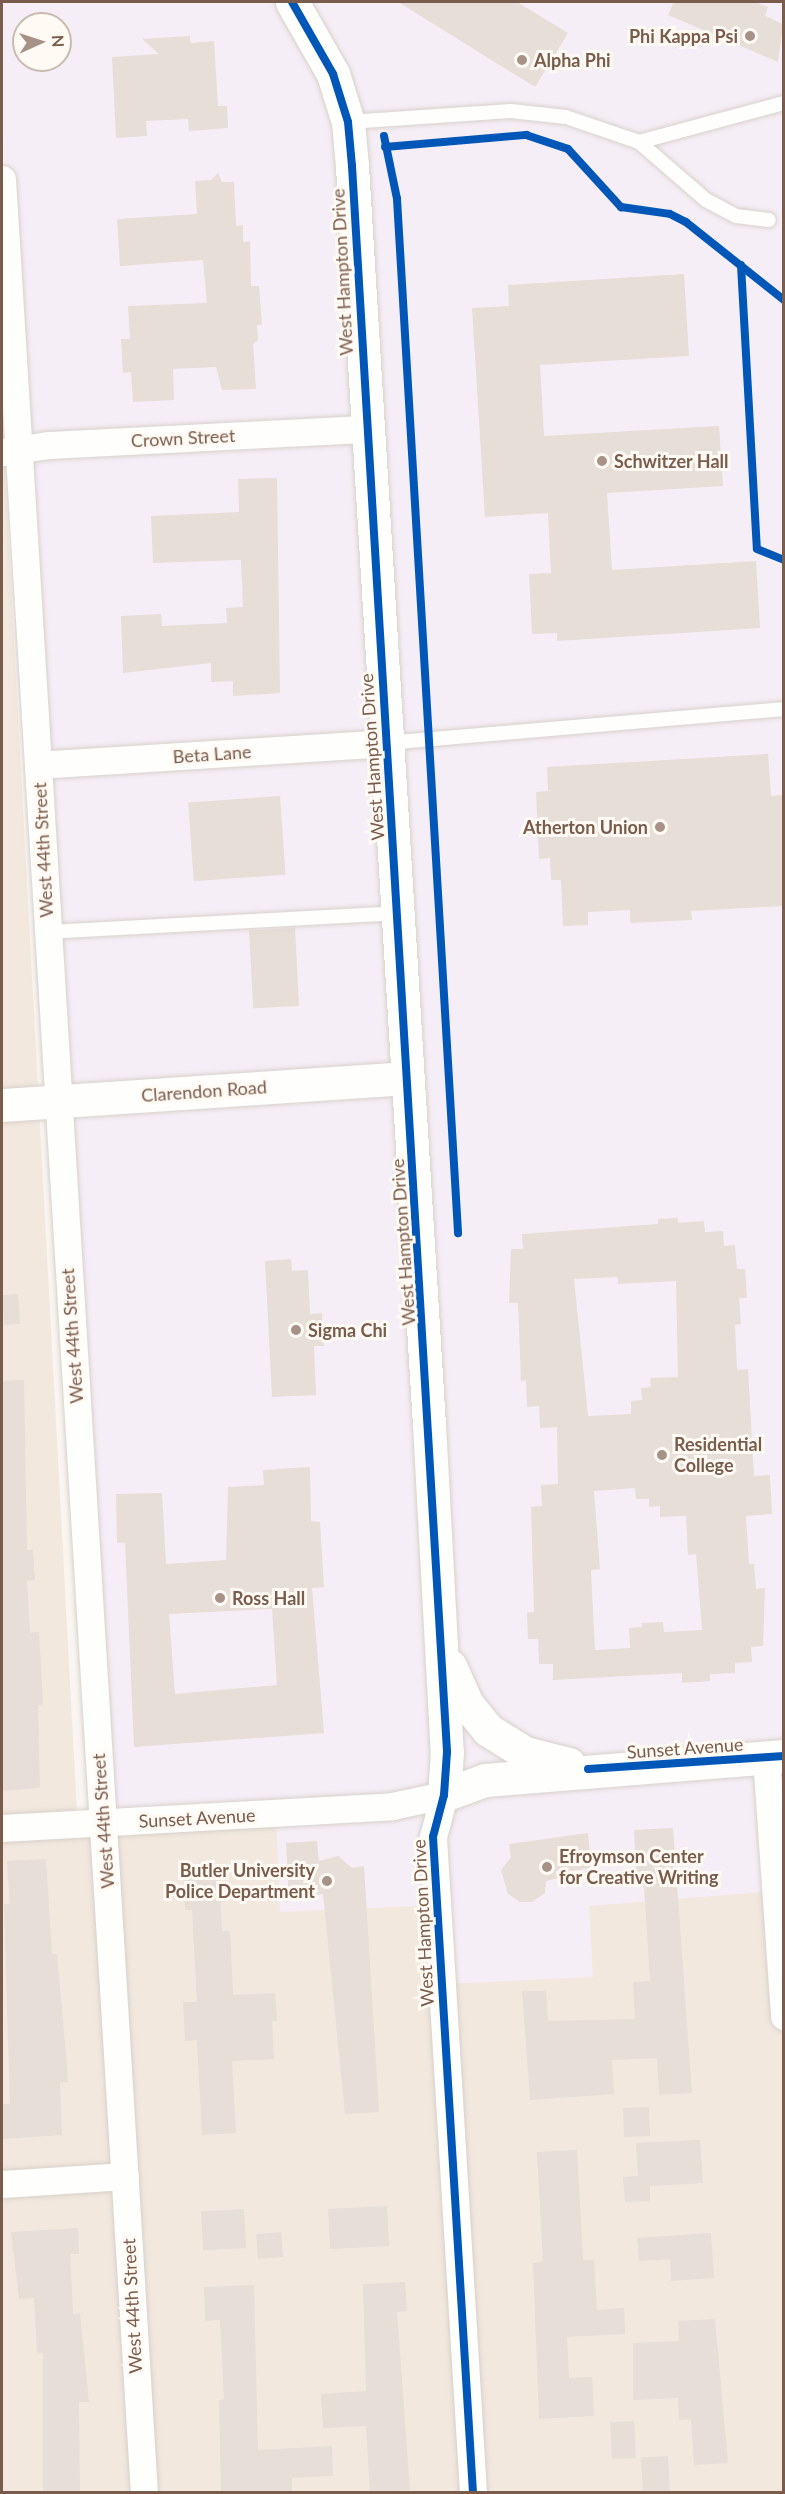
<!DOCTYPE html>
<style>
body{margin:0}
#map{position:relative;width:785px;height:2494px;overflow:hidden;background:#f9f5f0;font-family:Lato,sans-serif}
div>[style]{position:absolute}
.residential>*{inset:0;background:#f2e8de}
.education>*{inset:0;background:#f6eef6}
.building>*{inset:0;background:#e6ded7;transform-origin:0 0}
.roads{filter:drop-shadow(0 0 2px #d7d1cb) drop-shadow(0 0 2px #d7d1cb)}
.service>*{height:14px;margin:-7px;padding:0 7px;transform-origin:7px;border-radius:7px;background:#fefefd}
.minor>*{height:27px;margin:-13.5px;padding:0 13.5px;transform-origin:13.5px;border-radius:13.5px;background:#fefefd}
.tertiary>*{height:33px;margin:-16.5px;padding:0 16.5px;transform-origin:16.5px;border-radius:16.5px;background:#fefefd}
.cycleway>*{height:8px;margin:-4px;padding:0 4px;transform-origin:4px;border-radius:4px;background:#0057b8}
.dots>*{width:16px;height:16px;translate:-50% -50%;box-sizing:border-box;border:3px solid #fffaf3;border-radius:50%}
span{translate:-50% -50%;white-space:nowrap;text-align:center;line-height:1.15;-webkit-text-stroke:6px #fffaf3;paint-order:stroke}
.poi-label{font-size:18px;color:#7a5c4d;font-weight:700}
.right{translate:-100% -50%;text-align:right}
.left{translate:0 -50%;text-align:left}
.street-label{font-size:18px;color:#7a5c4d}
.frame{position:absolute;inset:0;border:3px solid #7a5c4d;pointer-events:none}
.north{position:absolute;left:12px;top:12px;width:60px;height:60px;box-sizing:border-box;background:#fffaf3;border:2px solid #cabbb1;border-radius:50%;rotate:87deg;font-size:16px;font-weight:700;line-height:24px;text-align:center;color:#7a5c4d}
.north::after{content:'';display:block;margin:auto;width:21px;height:27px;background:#a69286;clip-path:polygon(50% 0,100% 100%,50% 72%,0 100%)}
</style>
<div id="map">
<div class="residential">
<div style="clip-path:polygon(2px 418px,78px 1832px,470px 1797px,783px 1781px,783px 2492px,2px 2492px)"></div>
</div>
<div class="education">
<div style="clip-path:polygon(evenodd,2px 2px,783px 2px,784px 1756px,765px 1758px,775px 1891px,589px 1906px,593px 1977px,446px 1984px,437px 1905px,280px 1912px,276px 1812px,101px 1823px,66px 1115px,2px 121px,2px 2px,24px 24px,60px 24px,60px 60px,24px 60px,24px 24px)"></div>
</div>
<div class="building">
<div style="clip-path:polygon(398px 2px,517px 2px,568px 33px,535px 87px)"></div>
<div style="clip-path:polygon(674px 2px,755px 2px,768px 7px,765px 16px,783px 24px,778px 62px,668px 15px)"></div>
<div style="clip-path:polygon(190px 36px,190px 43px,214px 41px,218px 106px,227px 106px,228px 128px,189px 131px,188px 119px,146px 121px,147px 136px,116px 138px,112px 57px,159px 54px,142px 39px)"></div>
<div style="clip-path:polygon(218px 173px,222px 182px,234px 182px,236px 226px,243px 225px,243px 242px,250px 241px,251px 286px,259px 286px,262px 325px,257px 325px,258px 340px,253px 344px,256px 389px,222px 390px,216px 367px,173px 369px,174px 400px,133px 402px,131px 372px,123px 373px,121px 339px,130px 339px,128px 306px,207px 303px,203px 260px,120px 266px,117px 219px,197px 214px,195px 181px,211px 180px)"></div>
<div style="clip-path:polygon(684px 274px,689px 356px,540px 365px,544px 436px,719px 426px,723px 486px,607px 493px,612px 570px,756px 561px,760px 628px,557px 641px,557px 633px,532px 634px,529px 574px,551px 573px,548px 513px,485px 517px,472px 308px,509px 306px,508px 285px)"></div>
<div style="clip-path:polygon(277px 478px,280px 693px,233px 696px,233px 681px,211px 682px,211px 663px,123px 673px,121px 616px,161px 614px,162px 626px,227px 623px,226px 608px,243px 607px,241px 560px,153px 563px,151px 516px,239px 512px,238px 479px)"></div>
<div style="clip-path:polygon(768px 754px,771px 796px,783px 795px,783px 906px,691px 911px,692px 920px,630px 923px,630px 910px,588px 912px,588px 925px,563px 926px,561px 880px,551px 880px,550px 858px,539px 859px,536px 792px,548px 791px,547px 767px)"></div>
<div style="left:280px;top:796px;width:79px;height:92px;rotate:86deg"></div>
<div style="left:295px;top:928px;width:78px;height:46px;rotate:87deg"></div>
<div style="clip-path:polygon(evenodd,678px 1218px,678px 1223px,704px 1221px,705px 1232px,723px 1231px,724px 1246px,735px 1245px,737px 1269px,745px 1269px,747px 1298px,739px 1298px,741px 1324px,735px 1325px,737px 1370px,748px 1369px,754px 1476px,770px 1475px,772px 1514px,746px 1516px,749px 1564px,754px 1564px,756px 1589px,765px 1588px,763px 1646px,751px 1647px,752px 1662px,735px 1663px,735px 1673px,710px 1674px,710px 1681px,682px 1683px,682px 1673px,553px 1680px,553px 1664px,539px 1664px,538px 1639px,528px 1639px,527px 1613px,534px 1612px,531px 1507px,542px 1506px,541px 1485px,558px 1484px,557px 1427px,540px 1428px,539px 1406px,527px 1407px,526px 1380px,521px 1381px,518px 1303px,509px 1303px,511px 1249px,523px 1249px,522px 1234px,658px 1224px,658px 1219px,678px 1218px,618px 1277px,618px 1284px,676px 1281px,678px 1377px,650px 1378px,651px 1387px,641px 1388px,642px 1400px,631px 1401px,631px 1414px,588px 1416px,574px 1279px,618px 1277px,678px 1218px,635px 1488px,636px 1499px,649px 1499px,649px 1507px,660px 1506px,660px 1517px,686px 1516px,688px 1555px,696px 1554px,702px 1630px,664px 1632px,663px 1622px,642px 1623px,642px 1627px,629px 1628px,630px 1648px,595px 1650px,591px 1570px,600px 1569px,594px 1491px,635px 1488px)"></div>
<div style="clip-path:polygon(291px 1259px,292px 1271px,308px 1270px,310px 1314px,322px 1313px,324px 1346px,314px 1346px,316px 1395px,272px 1397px,265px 1261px)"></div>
<div style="left:18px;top:1294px;width:30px;height:16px;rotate:86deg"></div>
<div style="clip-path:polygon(24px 1380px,27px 1550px,33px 1550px,35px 1580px,27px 1581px,30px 1633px,39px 1632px,43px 1705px,38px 1705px,40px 1788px,2px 1791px,2px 1381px)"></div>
<div style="clip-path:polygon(evenodd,310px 1467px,311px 1521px,320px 1522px,324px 1587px,312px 1588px,324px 1733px,134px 1747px,125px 1543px,117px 1543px,116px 1494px,162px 1493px,166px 1564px,226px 1560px,228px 1487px,264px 1485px,263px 1470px,310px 1467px,272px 1609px,277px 1685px,175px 1694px,169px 1614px,272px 1609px)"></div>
<div style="clip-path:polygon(673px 1828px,692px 2093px,659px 2095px,657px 2058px,612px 2060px,614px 2094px,530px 2100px,522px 1991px,546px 1991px,548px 2021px,635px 2019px,633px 1982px,650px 1981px,644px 1885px,637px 1885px,634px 1830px)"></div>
<div style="clip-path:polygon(588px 1833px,591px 1868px,559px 1873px,560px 1878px,546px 1881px,545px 1893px,532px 1902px,520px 1902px,508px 1894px,501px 1870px,511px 1857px,509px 1844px)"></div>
<div style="clip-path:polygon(317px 1841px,319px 1861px,338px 1856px,352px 1868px,364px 1866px,379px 2112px,345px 2114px,323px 1894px,289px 1899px,286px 1843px)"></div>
<div style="clip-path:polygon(46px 1859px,52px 1954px,57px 1954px,66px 2053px,68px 2082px,60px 2082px,62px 2135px,2px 2139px,2px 2104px,10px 2104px,4px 1904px,10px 1904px,7px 1861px)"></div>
<div style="clip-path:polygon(219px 1870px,222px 1931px,230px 1931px,233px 1995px,275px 1993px,277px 2021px,272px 2021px,274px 2059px,232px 2061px,236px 2133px,202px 2135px,197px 2040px,185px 2041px,183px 2002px,197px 2002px,192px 1910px,185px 1910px,183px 1872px)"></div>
<div style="left:649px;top:2107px;width:29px;height:26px;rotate:88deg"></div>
<div style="clip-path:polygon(700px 2140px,703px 2183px,650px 2186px,650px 2201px,625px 2202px,623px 2177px,638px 2176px,636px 2143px)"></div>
<div style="clip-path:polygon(577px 2150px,583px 2260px,594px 2260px,597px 2310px,624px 2308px,625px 2334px,567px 2337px,569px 2378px,592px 2377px,594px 2416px,539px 2419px,533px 2263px,543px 2262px,537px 2152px)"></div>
<div style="left:387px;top:2206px;width:40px;height:59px;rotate:87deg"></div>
<div style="left:244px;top:2209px;width:39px;height:43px;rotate:87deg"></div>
<div style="clip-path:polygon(78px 2228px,79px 2254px,70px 2254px,73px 2314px,80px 2313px,89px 2402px,79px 2402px,80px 2493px,43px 2493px,43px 2353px,37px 2353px,34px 2298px,19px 2299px,11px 2232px)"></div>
<div style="left:281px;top:2232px;width:25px;height:25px;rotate:85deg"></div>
<div style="clip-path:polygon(711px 2233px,714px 2278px,671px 2281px,670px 2259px,639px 2261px,637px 2238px)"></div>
<div style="clip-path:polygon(405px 2282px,407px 2311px,397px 2312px,410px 2490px,370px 2492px,366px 2426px,323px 2428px,321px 2394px,366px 2391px,363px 2284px)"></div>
<div style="clip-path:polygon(254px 2285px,258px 2450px,332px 2446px,333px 2476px,292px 2478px,292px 2493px,221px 2493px,219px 2400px,224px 2399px,220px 2320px,205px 2321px,204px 2287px)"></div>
<div style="clip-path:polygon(715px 2319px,728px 2463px,694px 2465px,691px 2419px,679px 2420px,678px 2398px,633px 2400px,633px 2343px,679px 2341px,678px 2321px)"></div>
<div style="left:634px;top:2421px;width:37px;height:24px;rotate:87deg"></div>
<div style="left:668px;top:2456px;width:37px;height:27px;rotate:87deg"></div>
</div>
<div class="roads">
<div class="service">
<div style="left:348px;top:122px;width:163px;rotate:-3.9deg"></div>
<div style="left:511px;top:111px;width:55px;rotate:6.2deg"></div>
<div style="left:566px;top:117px;width:77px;rotate:18.9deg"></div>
<div style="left:639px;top:142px;width:89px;rotate:40.9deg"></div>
<div style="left:706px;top:200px;width:34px;rotate:28deg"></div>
<div style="left:736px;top:216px;width:33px;rotate:7deg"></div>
<div style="left:639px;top:142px;width:150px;rotate:-15.1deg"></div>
<div style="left:387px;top:743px;width:398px;rotate:-4.9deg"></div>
<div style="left:47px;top:932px;width:351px;rotate:-3.1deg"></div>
</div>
<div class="minor">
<div style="left:2px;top:179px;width:2317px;rotate:86.49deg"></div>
<div style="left:3px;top:452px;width:46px;rotate:-8.8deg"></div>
<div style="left:48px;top:445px;width:317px;rotate:-2.9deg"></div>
<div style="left:38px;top:765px;width:350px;rotate:-3.6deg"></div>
<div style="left:766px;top:1757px;width:260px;rotate:86deg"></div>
<div style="left:444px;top:1795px;width:43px;rotate:104.7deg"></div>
<div style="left:433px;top:1837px;width:656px;rotate:86.51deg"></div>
<div style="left:2px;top:1828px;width:391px;rotate:-3.2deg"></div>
<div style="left:392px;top:1806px;width:53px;rotate:-11.9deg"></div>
<div style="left:2px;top:2184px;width:123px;rotate:-3.7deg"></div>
</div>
<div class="tertiary">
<div style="left:292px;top:2px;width:83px;rotate:60.3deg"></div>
<div style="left:333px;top:74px;width:50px;rotate:72.6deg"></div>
<div style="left:348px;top:122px;width:44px;rotate:84.8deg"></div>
<div style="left:352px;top:166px;width:1260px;rotate:86.5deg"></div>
<div style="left:429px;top:1424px;width:328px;rotate:86.9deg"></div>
<div style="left:447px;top:1752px;width:43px;rotate:94deg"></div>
<div style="left:2px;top:1105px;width:405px;rotate:-3.8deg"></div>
<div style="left:450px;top:1666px;width:42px;rotate:65.9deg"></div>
<div style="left:467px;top:1704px;width:33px;rotate:51deg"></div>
<div style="left:488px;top:1730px;width:44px;rotate:31.9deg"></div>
<div style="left:525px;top:1753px;width:45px;rotate:14deg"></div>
<div style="left:444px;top:1795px;width:44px;rotate:-20.1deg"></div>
<div style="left:485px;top:1780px;width:300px;rotate:-4.6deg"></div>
</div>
</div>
<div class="cycleway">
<div style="left:292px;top:2px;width:83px;rotate:60.3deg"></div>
<div style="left:333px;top:74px;width:50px;rotate:72.6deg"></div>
<div style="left:348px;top:122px;width:44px;rotate:84.8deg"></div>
<div style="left:352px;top:166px;width:1589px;rotate:86.57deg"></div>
<div style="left:447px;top:1752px;width:43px;rotate:94deg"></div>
<div style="left:444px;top:1795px;width:43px;rotate:104.7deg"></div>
<div style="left:433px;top:1837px;width:656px;rotate:86.51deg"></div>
<div style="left:384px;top:136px;width:64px;rotate:78.3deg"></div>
<div style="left:397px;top:199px;width:1036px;rotate:86.62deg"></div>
<div style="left:385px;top:147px;width:142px;rotate:-4.9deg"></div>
<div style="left:526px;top:135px;width:44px;rotate:18.4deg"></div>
<div style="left:568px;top:149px;width:79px;rotate:47.6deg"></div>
<div style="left:621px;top:207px;width:49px;rotate:8.1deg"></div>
<div style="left:670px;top:214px;width:18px;rotate:27deg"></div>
<div style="left:686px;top:222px;width:125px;rotate:38.5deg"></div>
<div style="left:741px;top:265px;width:284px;rotate:86.8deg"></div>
<div style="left:757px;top:549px;width:29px;rotate:22deg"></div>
<div style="left:588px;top:1769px;width:196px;rotate:-3.8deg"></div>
</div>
<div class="dots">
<div style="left:750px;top:36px;background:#a69286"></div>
<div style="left:522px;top:60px;background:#a69286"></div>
<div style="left:602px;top:461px;background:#a69286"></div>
<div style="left:660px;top:827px;background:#a69286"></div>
<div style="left:296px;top:1330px;background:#a69286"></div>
<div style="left:662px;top:1455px;background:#a69286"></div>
<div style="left:220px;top:1598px;background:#a69286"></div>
<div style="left:547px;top:1867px;background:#a69286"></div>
<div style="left:327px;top:1881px;background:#a69286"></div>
</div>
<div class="poi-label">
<span class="right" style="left:738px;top:36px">Phi Kappa Psi</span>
<span class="left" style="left:534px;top:60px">Alpha Phi</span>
<span class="left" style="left:614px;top:461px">Schwitzer Hall</span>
<span class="right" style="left:648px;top:827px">Atherton Union</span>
<span class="left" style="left:308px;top:1330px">Sigma Chi</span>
<span class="left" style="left:674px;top:1455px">Residential<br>College</span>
<span class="left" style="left:232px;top:1598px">Ross Hall</span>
<span class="left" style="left:559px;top:1867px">Efroymson Center<br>for Creative Writing</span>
<span class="right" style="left:315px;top:1881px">Butler University<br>Police Department</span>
</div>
<div class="street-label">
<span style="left:342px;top:272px;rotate:-93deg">West Hampton Drive</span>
<span style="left:183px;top:438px;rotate:-3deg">Crown Street</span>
<span style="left:212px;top:754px;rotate:-4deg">Beta Lane</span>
<span style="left:372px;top:757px;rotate:-94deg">West Hampton Drive</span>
<span style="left:43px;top:850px;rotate:-93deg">West 44th Street</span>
<span style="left:204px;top:1091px;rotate:-4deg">Clarendon Road</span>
<span style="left:403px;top:1242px;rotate:-94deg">West Hampton Drive</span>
<span style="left:72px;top:1336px;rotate:-94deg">West 44th Street</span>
<span style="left:685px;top:1748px;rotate:-4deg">Sunset Avenue</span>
<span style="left:197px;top:1818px;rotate:-3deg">Sunset Avenue</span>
<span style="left:103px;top:1821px;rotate:-94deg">West 44th Street</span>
<span style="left:423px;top:1923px;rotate:-93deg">West Hampton Drive</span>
<span style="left:132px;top:2306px;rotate:-93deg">West 44th Street</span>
</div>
<div class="frame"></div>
<div class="north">N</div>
</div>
